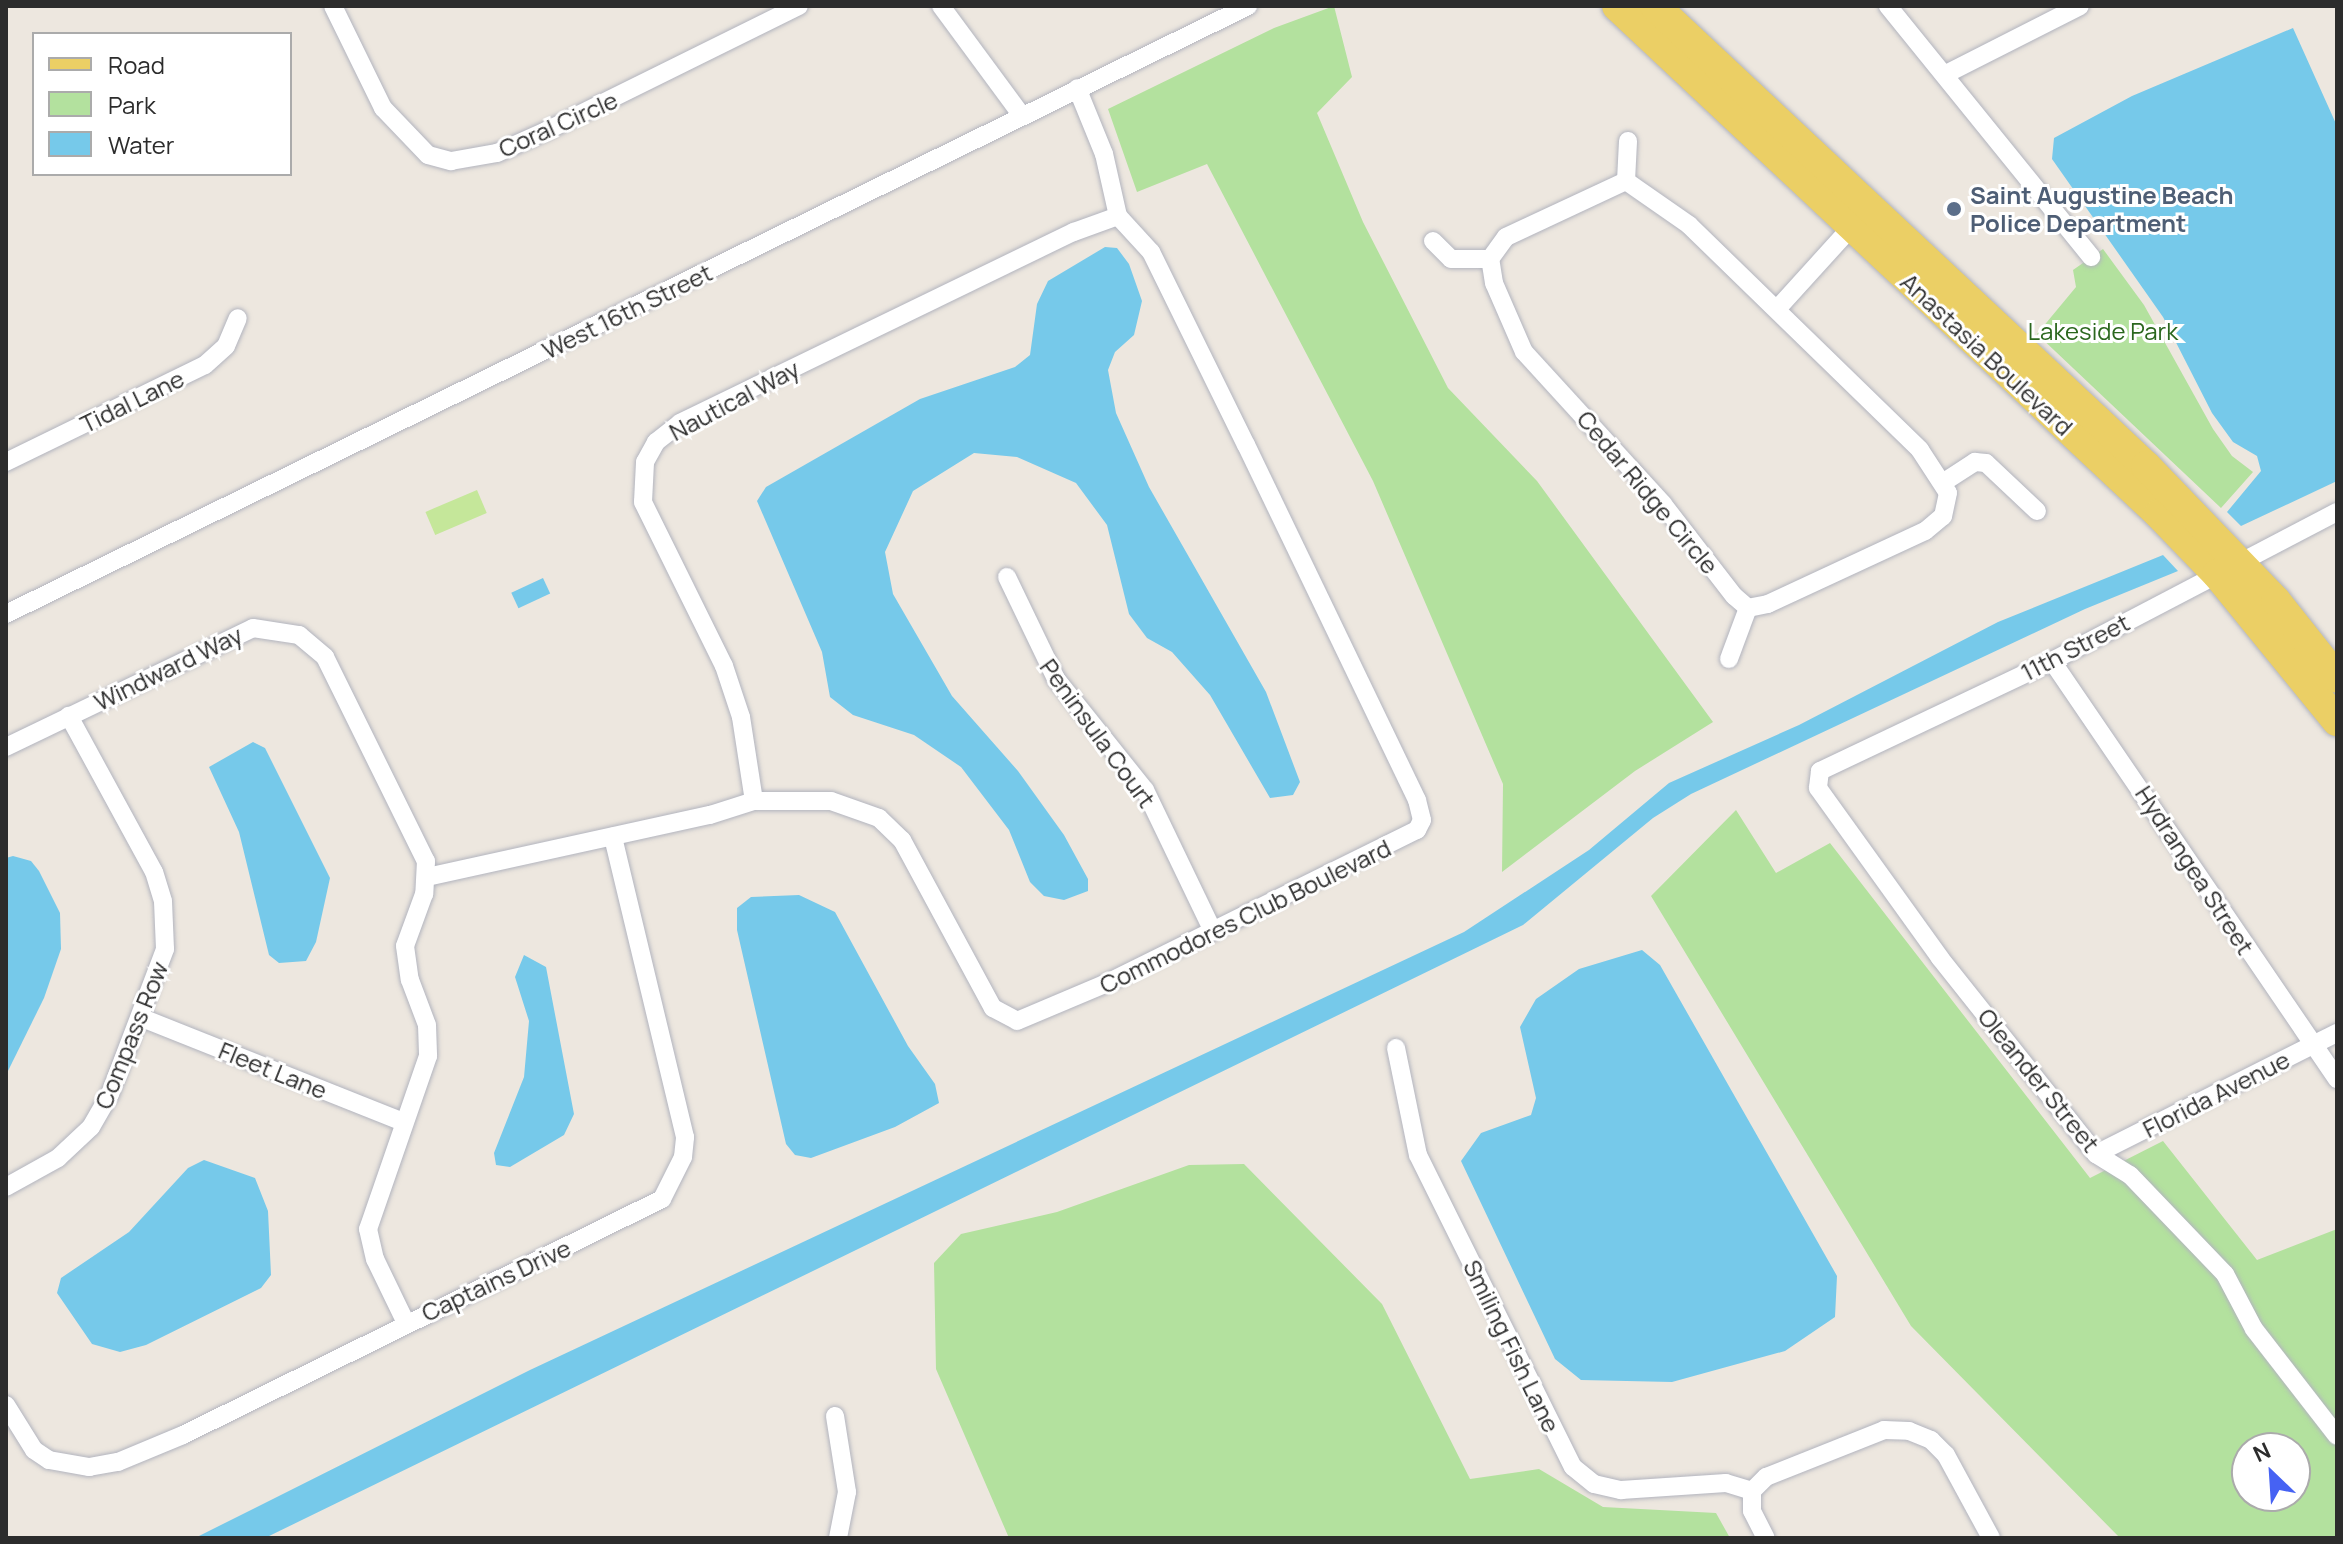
<!DOCTYPE html>
<style>
body{margin:0}
#map{position:relative;width:2343px;height:1544px;overflow:hidden;background:#ede7df;font-family:Manrope,sans-serif}
div>[style]{position:absolute}
.green>*{inset:0;background:#b3e19e}
.pitch>*{inset:0;background:#c5e79a;transform-origin:0 0}
.water>*{inset:0;background:#76c9ea;transform-origin:0 0}
.roads{filter:drop-shadow(0 0 2px #b2b4be) drop-shadow(0 0 2px #b2b4be)}
.street>*{height:18px;margin:-9px;padding:0 9px;transform-origin:9px;border-radius:9px;background:#fff}
.primary>*{height:30px;margin:-15px;padding:0 15px;transform-origin:15px;border-radius:15px;background:#ebcf65}
.dots>*{width:22px;height:22px;translate:-50% -50%;box-sizing:border-box;border:4px solid #fff;border-radius:50%}
span{translate:-50% -50%;white-space:nowrap;text-align:center;line-height:1.15;-webkit-text-stroke:6px #fff;paint-order:stroke}
.street-label{font-size:24px;color:#2c2c2c}
.service-label{font-size:24px;color:#4e5e75;font-weight:700}
.left{translate:0 -50%;text-align:left}
.park-label{font-size:24px;color:#2b671e}
.frame{position:absolute;inset:0;border:8px solid #2c2c2c;pointer-events:none}
.legend{position:absolute;left:32px;top:32px;width:260px;height:144px;box-sizing:border-box;background:#fff;border:2px solid #ababab;margin:0;padding:10px 14px;list-style:none;font-size:24px;color:#2c2c2c}
.legend li{display:flex;align-items:center;gap:16px;height:40px}
.legend b{width:40px;border:2px solid #ababab}
.north{position:absolute;left:2231px;top:1432px;width:80px;height:80px;box-sizing:border-box;background:#fff;border:2px solid #ababab;border-radius:50%;rotate:335deg;font-size:22px;font-weight:700;line-height:32px;text-align:center;color:#2c2c2c}
.north::after{content:'';display:block;margin:auto;width:28px;height:36px;background:#4662f3;clip-path:polygon(50% 0,100% 100%,50% 72%,0 100%)}
</style>
<div id="map">
<div class="green">
<div style="clip-path:polygon(1334px 6px,1352px 77px,1317px 113px,1363px 222px,1448px 388px,1537px 481px,1713px 722px,1635px 771px,1502px 872px,1503px 784px,1373px 481px,1207px 164px,1137px 192px,1108px 109px,1274px 28px)"></div>
<div style="clip-path:polygon(2103px 249px,2144px 305px,2213px 429px,2232px 456px,2253px 472px,2221px 508px,2037px 334px,2076px 287px,2073px 270px)"></div>
<div style="clip-path:polygon(evenodd,1736px 810px,1776px 873px,1830px 843px,2090px 1178px,2163px 1141px,2257px 1260px,2337px 1229px,2337px 1538px,2120px 1538px,1911px 1326px,1651px 896px,1736px 810px,2247px 1448px,2295px 1448px,2295px 1496px,2247px 1496px,2247px 1448px)"></div>
<div style="clip-path:polygon(1244px 1164px,1382px 1304px,1470px 1479px,1539px 1469px,1603px 1507px,1716px 1513px,1730px 1538px,1009px 1538px,936px 1369px,934px 1263px,961px 1234px,1057px 1212px,1189px 1165px)"></div>
</div>
<div class="pitch">
<div style="left:477px;top:490px;width:25px;height:56px;rotate:67deg"></div>
</div>
<div class="water">
<div style="clip-path:polygon(2293px 28px,2337px 126px,2337px 481px,2241px 526px,2227px 512px,2261px 471px,2257px 456px,2233px 442px,2212px 413px,2163px 317px,2052px 159px,2054px 138px,2132px 96px)"></div>
<div style="clip-path:polygon(1105px 247px,1117px 248px,1129px 264px,1142px 301px,1134px 335px,1115px 352px,1108px 370px,1116px 413px,1149px 487px,1266px 692px,1300px 782px,1293px 795px,1270px 798px,1210px 695px,1172px 652px,1147px 638px,1129px 614px,1107px 525px,1076px 483px,1017px 457px,974px 453px,913px 491px,885px 552px,893px 594px,952px 696px,1018px 771px,1064px 835px,1088px 879px,1088px 891px,1064px 900px,1044px 896px,1030px 882px,1009px 830px,961px 767px,914px 735px,853px 715px,830px 697px,822px 652px,757px 501px,766px 487px,920px 399px,1015px 367px,1030px 355px,1037px 304px,1048px 281px)"></div>
<div style="clip-path:polygon(2163px 555px,2178px 571px,2085px 609px,1691px 794px,1653px 818px,1523px 925px,265px 1538px,195px 1538px,530px 1370px,1464px 932px,1589px 850px,1669px 783px,1799px 725px,1998px 622px)"></div>
<div style="left:543px;top:578px;width:17px;height:35px;rotate:65deg"></div>
<div style="clip-path:polygon(253px 742px,265px 748px,330px 878px,316px 942px,306px 961px,279px 963px,269px 955px,239px 832px,209px 767px)"></div>
<div style="clip-path:polygon(13px 856px,31px 861px,39px 871px,60px 913px,61px 949px,44px 998px,6px 1075px,6px 858px)"></div>
<div style="clip-path:polygon(799px 895px,835px 912px,908px 1046px,935px 1084px,939px 1103px,895px 1127px,811px 1158px,795px 1155px,786px 1144px,737px 930px,737px 908px,751px 897px)"></div>
<div style="clip-path:polygon(1642px 950px,1660px 965px,1837px 1276px,1835px 1317px,1785px 1351px,1672px 1382px,1581px 1380px,1555px 1359px,1461px 1161px,1481px 1133px,1531px 1115px,1536px 1098px,1520px 1027px,1536px 999px,1579px 969px)"></div>
<div style="clip-path:polygon(524px 955px,546px 967px,574px 1114px,564px 1135px,510px 1167px,496px 1165px,494px 1153px,524px 1077px,529px 1021px,515px 977px)"></div>
<div style="clip-path:polygon(204px 1160px,255px 1178px,268px 1211px,271px 1275px,261px 1288px,146px 1345px,120px 1352px,92px 1344px,57px 1293px,61px 1278px,129px 1232px,188px 1168px)"></div>
</div>
<div class="roads">
<div class="street">
<div style="left:333px;top:6px;width:114px;rotate:63.9deg"></div>
<div style="left:383px;top:108px;width:65px;rotate:46.2deg"></div>
<div style="left:428px;top:155px;width:24px;rotate:15deg"></div>
<div style="left:451px;top:161px;width:47px;rotate:-9.9deg"></div>
<div style="left:497px;top:153px;width:54px;rotate:-24.2deg"></div>
<div style="left:546px;top:131px;width:282px;rotate:-26.3deg"></div>
<div style="left:941px;top:6px;width:137px;rotate:53.6deg"></div>
<div style="left:1888px;top:6px;width:323px;rotate:51deg"></div>
<div style="left:1946px;top:74px;width:150px;rotate:-26.9deg"></div>
<div style="left:1626px;top:181px;width:77px;rotate:34.9deg"></div>
<div style="left:1689px;top:225px;width:322px;rotate:44.2deg"></div>
<div style="left:1920px;top:450px;width:51px;rotate:56.9deg"></div>
<div style="left:1948px;top:493px;width:24px;rotate:102deg"></div>
<div style="left:1943px;top:516px;width:23px;rotate:140deg"></div>
<div style="left:1925px;top:531px;width:173px;rotate:155.1deg"></div>
<div style="left:1768px;top:604px;width:20px;rotate:169deg"></div>
<div style="left:1748px;top:608px;width:18px;rotate:-139deg"></div>
<div style="left:1734px;top:596px;width:116px;rotate:-127.7deg"></div>
<div style="left:1663px;top:504px;width:206px;rotate:-132.4deg"></div>
<div style="left:1524px;top:352px;width:75px;rotate:-113.5deg"></div>
<div style="left:1494px;top:283px;width:24px;rotate:-99deg"></div>
<div style="left:1490px;top:259px;width:27px;rotate:-54deg"></div>
<div style="left:1506px;top:237px;width:132px;rotate:-25deg"></div>
<div style="left:1626px;top:181px;width:40px;rotate:-87.1deg"></div>
<div style="left:1433px;top:241px;width:25px;rotate:45deg"></div>
<div style="left:1451px;top:259px;width:39px"></div>
<div style="left:1778px;top:308px;width:118px;rotate:-47.8deg"></div>
<div style="left:6px;top:462px;width:221px;rotate:-26deg"></div>
<div style="left:205px;top:365px;width:28px;rotate:-42deg"></div>
<div style="left:226px;top:346px;width:30px;rotate:-67deg"></div>
<div style="left:1944px;top:482px;width:37px;rotate:-33deg"></div>
<div style="left:1975px;top:462px;width:11px;rotate:5deg"></div>
<div style="left:1986px;top:463px;width:70px;rotate:43.3deg"></div>
<div style="left:2337px;top:512px;width:322px;rotate:152.4deg"></div>
<div style="left:2052px;top:661px;width:257px;rotate:154.6deg"></div>
<div style="left:1820px;top:771px;width:17px;rotate:97deg"></div>
<div style="left:1818px;top:788px;width:209px;rotate:54.3deg"></div>
<div style="left:1940px;top:958px;width:251px;rotate:51.5deg"></div>
<div style="left:2096px;top:1154px;width:40px;rotate:32deg"></div>
<div style="left:2130px;top:1175px;width:137px;rotate:46.2deg"></div>
<div style="left:2225px;top:1274px;width:62px;rotate:62.2deg"></div>
<div style="left:2254px;top:1329px;width:135px;rotate:52.2deg"></div>
<div style="left:1007px;top:577px;width:113px;rotate:64.3deg"></div>
<div style="left:1056px;top:679px;width:142px;rotate:51.3deg"></div>
<div style="left:1145px;top:790px;width:157px;rotate:64.3deg"></div>
<div style="left:6px;top:614px;width:1383px;rotate:-26.08deg"></div>
<div style="left:1729px;top:659px;width:54px;rotate:-69.6deg"></div>
<div style="left:2052px;top:661px;width:506px;rotate:55.71deg"></div>
<div style="left:6px;top:747px;width:274px;rotate:-25.7deg"></div>
<div style="left:253px;top:628px;width:47px;rotate:8.7deg"></div>
<div style="left:299px;top:635px;width:34px;rotate:40deg"></div>
<div style="left:325px;top:657px;width:228px;rotate:63.7deg"></div>
<div style="left:426px;top:861px;width:33px;rotate:93deg"></div>
<div style="left:424px;top:894px;width:55px;rotate:110.1deg"></div>
<div style="left:405px;top:946px;width:34px;rotate:82deg"></div>
<div style="left:410px;top:980px;width:48px;rotate:69.3deg"></div>
<div style="left:427px;top:1025px;width:31px;rotate:88deg"></div>
<div style="left:428px;top:1056px;width:183px;rotate:109.1deg"></div>
<div style="left:368px;top:1229px;width:31px;rotate:77deg"></div>
<div style="left:375px;top:1259px;width:71px;rotate:64.2deg"></div>
<div style="left:754px;top:801px;width:85px;rotate:-98.8deg"></div>
<div style="left:741px;top:717px;width:54px;rotate:-108.4deg"></div>
<div style="left:724px;top:666px;width:183px;rotate:-116.3deg"></div>
<div style="left:643px;top:502px;width:40px;rotate:-87.1deg"></div>
<div style="left:645px;top:462px;width:23px;rotate:-61deg"></div>
<div style="left:656px;top:442px;width:31px;rotate:-38deg"></div>
<div style="left:680px;top:423px;width:438px;rotate:-25.9deg"></div>
<div style="left:1074px;top:232px;width:47px;rotate:-20deg"></div>
<div style="left:427px;top:877px;width:290px;rotate:-12.4deg"></div>
<div style="left:710px;top:815px;width:46px;rotate:-17.7deg"></div>
<div style="left:754px;top:801px;width:77px"></div>
<div style="left:831px;top:801px;width:51px;rotate:19.5deg"></div>
<div style="left:879px;top:818px;width:32px;rotate:44deg"></div>
<div style="left:902px;top:840px;width:191px;rotate:61.6deg"></div>
<div style="left:993px;top:1008px;width:27px;rotate:28deg"></div>
<div style="left:1017px;top:1021px;width:98px;rotate:-22.9deg"></div>
<div style="left:1107px;top:983px;width:346px;rotate:-26.3deg"></div>
<div style="left:1417px;top:830px;width:11px;rotate:-63deg"></div>
<div style="left:1422px;top:820px;width:21px;rotate:-104deg"></div>
<div style="left:1417px;top:800px;width:394px;rotate:-115.7deg"></div>
<div style="left:1246px;top:445px;width:215px;rotate:-116.2deg"></div>
<div style="left:1151px;top:252px;width:49px;rotate:-132.5deg"></div>
<div style="left:1118px;top:216px;width:64px;rotate:-102.7deg"></div>
<div style="left:1104px;top:154px;width:71px;rotate:-112.2deg"></div>
<div style="left:142px;top:1018px;width:282px;rotate:21.7deg"></div>
<div style="left:1396px;top:1048px;width:109px;rotate:78.4deg"></div>
<div style="left:1418px;top:1155px;width:348px;rotate:63.6deg"></div>
<div style="left:1573px;top:1467px;width:27px;rotate:39deg"></div>
<div style="left:1594px;top:1484px;width:28px;rotate:13deg"></div>
<div style="left:1621px;top:1490px;width:105px;rotate:-3.8deg"></div>
<div style="left:1726px;top:1483px;width:27px;rotate:17deg"></div>
<div style="left:2096px;top:1154px;width:270px;rotate:-26.7deg"></div>
<div style="left:6px;top:1187px;width:60px;rotate:-29.1deg"></div>
<div style="left:58px;top:1158px;width:45px;rotate:-43.2deg"></div>
<div style="left:91px;top:1127px;width:38px;rotate:-60deg"></div>
<div style="left:110px;top:1094px;width:155px;rotate:-69.2deg"></div>
<div style="left:165px;top:949px;width:48px;rotate:-92.4deg"></div>
<div style="left:163px;top:901px;width:30px;rotate:-107deg"></div>
<div style="left:154px;top:872px;width:178px;rotate:-118.6deg"></div>
<div style="left:6px;top:1405px;width:53px;rotate:58.1deg"></div>
<div style="left:34px;top:1450px;width:18px;rotate:34deg"></div>
<div style="left:49px;top:1460px;width:41px;rotate:9.9deg"></div>
<div style="left:89px;top:1467px;width:29px;rotate:-10deg"></div>
<div style="left:118px;top:1462px;width:70px;rotate:-22.6deg"></div>
<div style="left:183px;top:1435px;width:534px;rotate:-26.23deg"></div>
<div style="left:662px;top:1199px;width:47px;rotate:-63.4deg"></div>
<div style="left:683px;top:1157px;width:20px;rotate:-84deg"></div>
<div style="left:685px;top:1137px;width:309px;rotate:-103.5deg"></div>
<div style="left:835px;top:1416px;width:77px;rotate:81deg"></div>
<div style="left:847px;top:1492px;width:47px;rotate:101.1deg"></div>
<div style="left:1752px;top:1491px;width:20px;rotate:-45deg"></div>
<div style="left:1766px;top:1477px;width:127px;rotate:-21.7deg"></div>
<div style="left:1884px;top:1430px;width:25px;rotate:2deg"></div>
<div style="left:1909px;top:1431px;width:24px;rotate:22deg"></div>
<div style="left:1931px;top:1440px;width:21px;rotate:45deg"></div>
<div style="left:1946px;top:1455px;width:94px;rotate:61.5deg"></div>
<div style="left:1752px;top:1491px;width:20px;rotate:90deg"></div>
<div style="left:1752px;top:1511px;width:30px;rotate:63deg"></div>
</div>
<div class="primary">
<div style="left:1617px;top:6px;width:743px;rotate:43.15deg"></div>
<div style="left:2159px;top:514px;width:83px;rotate:46deg"></div>
<div style="left:2217px;top:574px;width:190px;rotate:50.8deg"></div>
<div style="left:1655px;top:6px;width:673px;rotate:43.13deg"></div>
<div style="left:2146px;top:466px;width:187px;rotate:46.1deg"></div>
<div style="left:2276px;top:601px;width:98px;rotate:51.6deg"></div>
</div>
</div>
<div class="dots">
<div style="left:1954px;top:209px;background:#5c6f8a"></div>
</div>
<div class="street-label">
<span style="left:558px;top:124px;rotate:-24deg">Coral Circle</span>
<span style="left:627px;top:311px;rotate:-26deg">West 16th Street</span>
<span style="left:1987px;top:354px;rotate:43deg">Anastasia Boulevard</span>
<span style="left:734px;top:400px;rotate:-28deg">Nautical Way</span>
<span style="left:132px;top:401px;rotate:-26deg">Tidal Lane</span>
<span style="left:1648px;top:492px;rotate:50deg">Cedar Ridge Circle</span>
<span style="left:2075px;top:647px;rotate:-27deg">11th Street</span>
<span style="left:168px;top:668px;rotate:-26deg">Windward Way</span>
<span style="left:1098px;top:733px;rotate:54deg">Peninsula Court</span>
<span style="left:2195px;top:870px;rotate:57deg">Hydrangea Street</span>
<span style="left:1245px;top:916px;rotate:-26deg">Commodores Club Boulevard</span>
<span style="left:131px;top:1035px;rotate:-68deg">Compass Row</span>
<span style="left:273px;top:1070px;rotate:22deg">Fleet Lane</span>
<span style="left:2039px;top:1080px;rotate:51deg">Oleander Street</span>
<span style="left:2216px;top:1094px;rotate:-27deg">Florida Avenue</span>
<span style="left:496px;top:1280px;rotate:-25deg">Captains Drive</span>
<span style="left:1512px;top:1346px;rotate:64deg">Smiling Fish Lane</span>
</div>
<div class="service-label">
<span class="left" style="left:1970px;top:209px">Saint Augustine Beach<br>Police Department</span>
</div>
<div class="park-label">
<span style="left:2103px;top:331px">Lakeside Park</span>
</div>
<div class="frame"></div>
<ul class="legend">
<li><b style="height:10px;background:#ebcf65"></b>Road</li>
<li><b style="height:22px;background:#b3e19e"></b>Park</li>
<li><b style="height:22px;background:#76c9ea"></b>Water</li>
</ul>
<div class="north">N</div>
</div>
